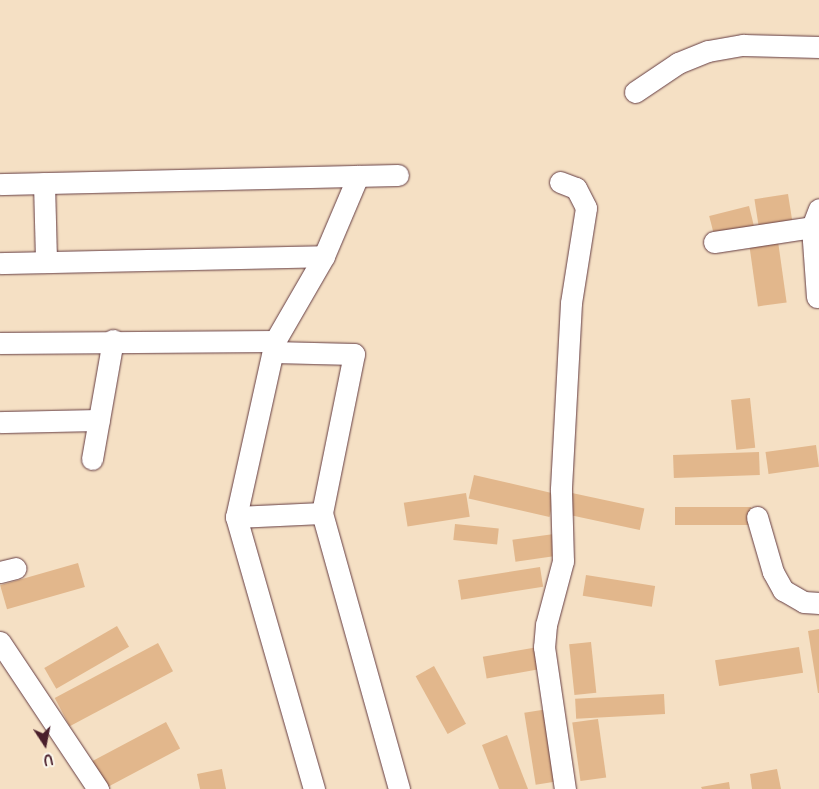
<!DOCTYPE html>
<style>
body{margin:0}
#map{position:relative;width:819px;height:789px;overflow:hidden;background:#f5e0c4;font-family:Pangolin,sans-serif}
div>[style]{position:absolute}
.building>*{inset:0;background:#e2b78c;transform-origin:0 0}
.roads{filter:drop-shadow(0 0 1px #643c42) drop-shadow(0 0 1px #643c42)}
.street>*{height:21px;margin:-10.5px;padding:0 10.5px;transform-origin:10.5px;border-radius:10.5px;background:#fff}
span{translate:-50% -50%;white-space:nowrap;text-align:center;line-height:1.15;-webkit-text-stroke:4.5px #fbf7ec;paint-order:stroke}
.north{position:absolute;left:20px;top:719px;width:50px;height:50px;-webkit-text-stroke:4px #fbf7ec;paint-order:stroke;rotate:169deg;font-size:14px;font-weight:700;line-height:20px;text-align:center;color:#4a1f2b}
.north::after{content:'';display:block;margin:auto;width:18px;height:22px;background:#4a1f2b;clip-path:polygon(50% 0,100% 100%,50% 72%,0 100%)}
</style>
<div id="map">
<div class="building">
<div style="left:788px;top:194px;width:33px;height:34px;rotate:81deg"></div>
<div style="left:749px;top:206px;width:21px;height:41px;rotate:76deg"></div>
<div style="left:778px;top:241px;width:62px;height:29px;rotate:82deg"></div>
<div style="left:750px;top:398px;width:50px;height:19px;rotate:84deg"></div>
<div style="left:816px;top:445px;width:22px;height:51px;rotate:82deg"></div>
<div style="left:759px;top:452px;width:23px;height:86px;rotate:88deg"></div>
<div style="left:474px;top:475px;width:83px;height:24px;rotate:13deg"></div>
<div style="left:466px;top:493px;width:24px;height:63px;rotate:81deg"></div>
<div style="left:572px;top:493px;width:74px;height:22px;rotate:12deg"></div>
<div style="left:751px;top:507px;width:18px;height:76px;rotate:90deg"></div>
<div style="left:455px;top:524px;width:44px;height:16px;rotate:6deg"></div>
<div style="left:554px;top:534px;width:22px;height:42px;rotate:82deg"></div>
<div style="left:78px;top:563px;width:25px;height:81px;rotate:74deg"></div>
<div style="left:540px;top:567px;width:20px;height:83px;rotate:81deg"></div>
<div style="left:586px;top:575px;width:70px;height:21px;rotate:9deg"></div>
<div style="left:117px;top:626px;width:24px;height:84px;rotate:60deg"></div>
<div style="clip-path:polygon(819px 629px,819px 693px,818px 693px,808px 631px)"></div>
<div style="left:591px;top:642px;width:51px;height:22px;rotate:84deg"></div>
<div style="left:158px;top:643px;width:32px;height:117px;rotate:62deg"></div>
<div style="left:538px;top:647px;width:22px;height:56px;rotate:80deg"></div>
<div style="left:799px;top:647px;width:26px;height:85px;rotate:81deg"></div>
<div style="left:434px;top:666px;width:66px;height:21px;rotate:61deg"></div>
<div style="left:664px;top:694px;width:20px;height:89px;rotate:87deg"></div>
<div style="left:548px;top:709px;width:73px;height:24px;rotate:81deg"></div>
<div style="left:598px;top:719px;width:59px;height:26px;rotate:82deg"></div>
<div style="left:166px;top:722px;width:30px;height:88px;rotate:62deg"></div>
<div style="clip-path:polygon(507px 735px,528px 789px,499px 789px,482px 745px)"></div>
<div style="clip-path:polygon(222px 769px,226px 789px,200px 789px,197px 774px)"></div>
<div style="clip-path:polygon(777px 769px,781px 789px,752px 789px,750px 774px)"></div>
<div style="clip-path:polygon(729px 782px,730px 789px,702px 789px,701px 787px)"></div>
</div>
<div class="roads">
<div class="street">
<div style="left:635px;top:92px;width:52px;rotate:-34deg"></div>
<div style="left:678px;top:63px;width:32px;rotate:-22deg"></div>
<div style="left:708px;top:51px;width:36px;rotate:-10deg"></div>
<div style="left:743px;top:45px;width:76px;rotate:1.5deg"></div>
<div style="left:560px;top:182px;width:17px;rotate:21deg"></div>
<div style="left:576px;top:188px;width:22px;rotate:63deg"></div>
<div style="left:586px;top:208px;width:96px;rotate:99deg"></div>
<div style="left:571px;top:303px;width:187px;rotate:93.1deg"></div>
<div style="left:561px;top:490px;width:71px;rotate:88.4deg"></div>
<div style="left:563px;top:561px;width:66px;rotate:104.9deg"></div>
<div style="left:546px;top:625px;width:22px;rotate:95deg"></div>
<div style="left:544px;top:647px;width:144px;rotate:81.6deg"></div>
<div style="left:44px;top:183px;width:79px;rotate:88.5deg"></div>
<div style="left:0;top:184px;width:398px;rotate:-1.3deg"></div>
<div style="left:714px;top:242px;width:99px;rotate:-8.7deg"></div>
<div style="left:0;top:263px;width:324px;rotate:-1.2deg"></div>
<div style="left:817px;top:297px;width:70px;rotate:-94.1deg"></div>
<div style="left:812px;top:227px;width:19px;rotate:-69deg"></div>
<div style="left:0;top:343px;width:275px;rotate:-0.4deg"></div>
<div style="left:273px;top:352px;width:81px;rotate:1.4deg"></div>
<div style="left:354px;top:354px;width:162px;rotate:101.4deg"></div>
<div style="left:322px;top:513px;width:287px;rotate:74.4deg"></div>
<div style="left:0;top:422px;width:99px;rotate:-1.2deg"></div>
<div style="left:92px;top:459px;width:121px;rotate:-80deg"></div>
<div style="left:236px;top:517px;width:86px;rotate:-2.7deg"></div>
<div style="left:757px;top:517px;width:57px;rotate:73.8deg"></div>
<div style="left:773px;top:572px;width:21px;rotate:61deg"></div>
<div style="left:783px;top:590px;width:24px;rotate:30deg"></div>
<div style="left:804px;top:602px;width:15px;rotate:4deg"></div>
<div style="left:0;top:572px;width:16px;rotate:-14deg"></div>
<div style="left:0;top:642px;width:177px;rotate:56.3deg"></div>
<div style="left:314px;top:789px;width:283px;rotate:-106deg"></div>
<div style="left:236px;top:517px;width:180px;rotate:-77.5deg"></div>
<div style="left:275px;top:341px;width:98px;rotate:-60deg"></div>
<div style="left:324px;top:256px;width:87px;rotate:-67deg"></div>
</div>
</div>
<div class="north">U</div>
</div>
